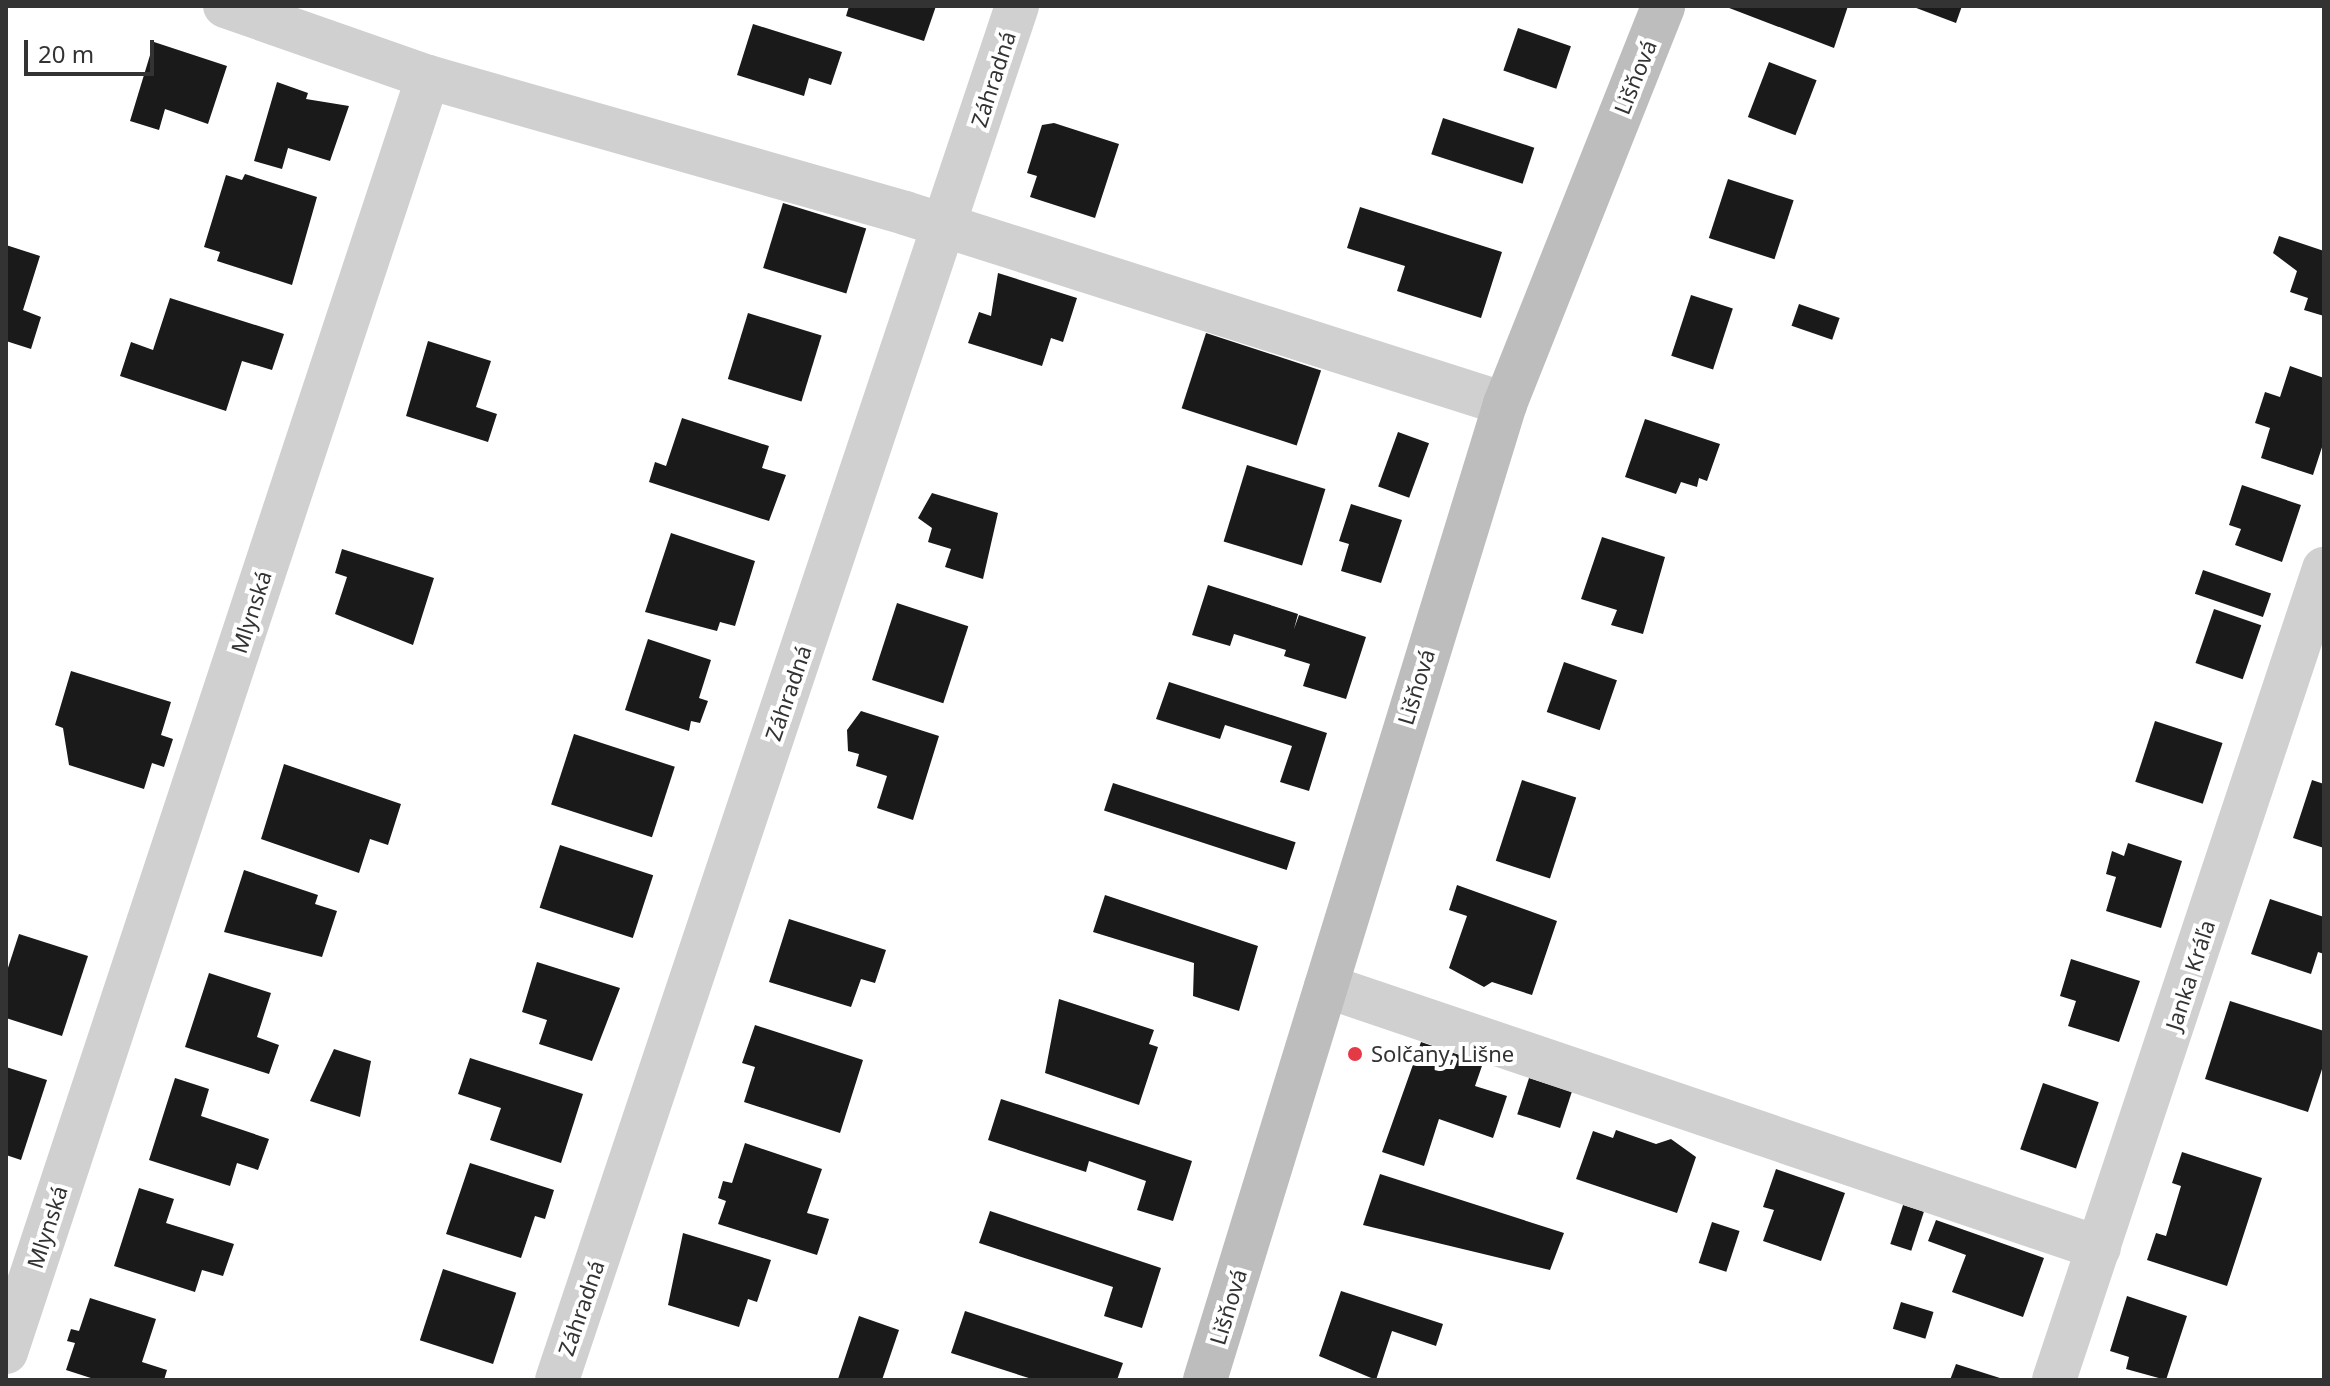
<!DOCTYPE html>
<meta charset="utf-8">
<style>
body{margin:0}
#map{position:relative;width:2330px;height:1386px;overflow:hidden;background:#fff;font-family:"Noto Sans",sans-serif}
div>[style]{position:absolute}
.building>*{inset:0;background:#1a1a1a;transform-origin:0 0}
.street>*{height:44px;margin:-22px;padding:0 22px;transform-origin:22px;border-radius:22px;background:#d0d0d0}
.secondary>*{height:44px;margin:-22px;padding:0 22px;transform-origin:22px;border-radius:22px;background:#bdbdbd}
.dots>*{width:22px;height:22px;translate:-50% -50%;box-sizing:border-box;border:4px solid #fff;border-radius:50%}
span{translate:-50% -50%;white-space:nowrap;text-align:center;line-height:1.15;-webkit-text-stroke:8px #fff;paint-order:stroke}
.street-label{font-size:22px;color:#333}
.poi-label{font-size:22px;color:#333}
.left{translate:0 -50%;text-align:left}
.frame{position:absolute;inset:0;border:8px solid #333;pointer-events:none}
.scale{position:absolute;left:24px;top:40px;width:130px;height:36px;box-sizing:border-box;border:4px solid #333;border-top:0;padding-left:10px;font-size:24px;line-height:28px;white-space:nowrap;color:#333;-webkit-text-stroke:6px #fff;paint-order:stroke}
</style>
<div id="map">
<div class="building">
<div style="clip-path:polygon(849px 6px,936px 6px,924px 41px,846px 16px)"></div>
<div style="clip-path:polygon(1724px 6px,1848px 6px,1834px 48px)"></div>
<div style="clip-path:polygon(1911px 6px,1962px 6px,1956px 23px)"></div>
<div style="clip-path:polygon(753px 24px,842px 52px,831px 85px,809px 78px,804px 96px,737px 75px)"></div>
<div style="left:1518px;top:28px;width:56px;height:45px;rotate:19deg"></div>
<div style="clip-path:polygon(154px 42px,227px 66px,208px 124px,165px 109px,159px 130px,130px 121px)"></div>
<div style="left:1769px;top:62px;width:51px;height:59px;rotate:21deg"></div>
<div style="clip-path:polygon(277px 82px,308px 93px,306px 99px,349px 106px,330px 161px,288px 148px,282px 169px,254px 161px)"></div>
<div style="left:1443px;top:118px;width:96px;height:38px;rotate:18deg"></div>
<div style="clip-path:polygon(1054px 123px,1119px 144px,1095px 218px,1030px 197px,1037px 176px,1027px 173px,1042px 125px)"></div>
<div style="clip-path:polygon(245px 174px,317px 197px,292px 285px,217px 261px,220px 252px,204px 247px,226px 175px,242px 180px)"></div>
<div style="left:1728px;top:179px;width:69px;height:62px;rotate:18deg"></div>
<div style="left:783px;top:203px;width:87px;height:68px;rotate:17deg"></div>
<div style="clip-path:polygon(1360px 207px,1502px 252px,1481px 318px,1397px 291px,1405px 266px,1347px 248px)"></div>
<div style="clip-path:polygon(2279px 236px,2324px 251px,2324px 316px,2304px 310px,2308px 298px,2290px 292px,2297px 271px,2273px 253px)"></div>
<div style="clip-path:polygon(6px 245px,40px 256px,23px 310px,41px 317px,31px 349px,6px 341px)"></div>
<div style="clip-path:polygon(998px 273px,1077px 298px,1063px 342px,1051px 338px,1042px 366px,968px 343px,979px 312px,991px 316px)"></div>
<div style="left:1691px;top:295px;width:44px;height:64px;rotate:18deg"></div>
<div style="clip-path:polygon(170px 298px,284px 334px,272px 370px,242px 361px,226px 411px,120px 376px,131px 342px,153px 350px)"></div>
<div style="left:1799px;top:304px;width:43px;height:23px;rotate:19deg"></div>
<div style="left:748px;top:313px;width:77px;height:69px;rotate:17deg"></div>
<div style="left:1206px;top:333px;width:121px;height:79px;rotate:18deg"></div>
<div style="clip-path:polygon(428px 341px,491px 361px,476px 407px,497px 414px,488px 442px,406px 416px)"></div>
<div style="clip-path:polygon(2290px 366px,2324px 378px,2324px 441px,2313px 475px,2261px 458px,2270px 428px,2255px 423px,2265px 392px,2280px 397px)"></div>
<div style="clip-path:polygon(682px 418px,769px 446px,762px 468px,786px 475px,769px 521px,649px 482px,655px 462px,666px 466px)"></div>
<div style="clip-path:polygon(1645px 419px,1720px 444px,1707px 481px,1699px 478px,1697px 487px,1681px 482px,1676px 494px,1625px 477px)"></div>
<div style="left:1398px;top:432px;width:33px;height:58px;rotate:20deg"></div>
<div style="left:1247px;top:465px;width:82px;height:80px;rotate:17deg"></div>
<div style="clip-path:polygon(2242px 485px,2301px 505px,2282px 562px,2235px 545px,2241px 529px,2229px 525px)"></div>
<div style="clip-path:polygon(932px 493px,998px 513px,983px 579px,945px 567px,951px 549px,928px 542px,932px 528px,918px 518px)"></div>
<div style="clip-path:polygon(1351px 504px,1402px 520px,1381px 583px,1341px 571px,1349px 544px,1339px 541px)"></div>
<div style="clip-path:polygon(671px 533px,755px 561px,735px 626px,720px 622px,717px 631px,645px 612px)"></div>
<div style="clip-path:polygon(1602px 537px,1665px 557px,1643px 634px,1611px 625px,1617px 610px,1581px 599px)"></div>
<div style="clip-path:polygon(342px 549px,434px 578px,413px 645px,335px 614px,347px 577px,335px 573px)"></div>
<div style="left:2203px;top:570px;width:72px;height:25px;rotate:19deg"></div>
<div style="clip-path:polygon(1208px 585px,1298px 614px,1294px 629px,1299px 615px,1366px 637px,1346px 699px,1303px 686px,1310px 664px,1284px 656px,1286px 650px,1234px 634px,1230px 646px,1192px 635px)"></div>
<div style="left:897px;top:603px;width:75px;height:81px;rotate:18deg"></div>
<div style="left:2214px;top:609px;width:50px;height:57px;rotate:19deg"></div>
<div style="clip-path:polygon(648px 639px,711px 660px,699px 698px,708px 701px,700px 723px,691px 721px,689px 731px,625px 710px)"></div>
<div style="left:1564px;top:662px;width:56px;height:53px;rotate:19deg"></div>
<div style="clip-path:polygon(71px 671px,171px 702px,161px 735px,173px 739px,164px 767px,152px 763px,144px 789px,69px 765px,63px 728px,55px 725px)"></div>
<div style="clip-path:polygon(1169px 682px,1327px 733px,1309px 791px,1280px 782px,1292px 746px,1225px 725px,1220px 739px,1156px 719px)"></div>
<div style="clip-path:polygon(861px 711px,939px 736px,913px 820px,877px 808px,887px 776px,856px 766px,859px 754px,848px 751px,847px 730px)"></div>
<div style="left:2155px;top:721px;width:71px;height:64px;rotate:18deg"></div>
<div style="left:574px;top:734px;width:106px;height:74px;rotate:18deg"></div>
<div style="clip-path:polygon(284px 764px,401px 804px,388px 845px,370px 839px,359px 873px,261px 839px)"></div>
<div style="left:1522px;top:780px;width:57px;height:85px;rotate:18deg"></div>
<div style="clip-path:polygon(2312px 780px,2324px 784px,2324px 848px,2293px 838px)"></div>
<div style="left:1113px;top:783px;width:192px;height:29px;rotate:18deg"></div>
<div style="clip-path:polygon(2128px 843px,2182px 861px,2161px 928px,2106px 911px,2116px 877px,2106px 874px,2112px 851px,2124px 856px)"></div>
<div style="left:560px;top:845px;width:98px;height:66px;rotate:18deg"></div>
<div style="clip-path:polygon(244px 870px,318px 895px,315px 904px,337px 911px,322px 957px,224px 932px)"></div>
<div style="clip-path:polygon(1457px 885px,1557px 921px,1532px 995px,1492px 982px,1484px 987px,1449px 968px,1467px 916px,1449px 910px)"></div>
<div style="clip-path:polygon(1105px 895px,1258px 946px,1239px 1011px,1193px 996px,1194px 963px,1093px 932px)"></div>
<div style="clip-path:polygon(2270px 899px,2324px 917px,2324px 954px,2318px 952px,2311px 974px,2251px 954px)"></div>
<div style="clip-path:polygon(789px 919px,886px 950px,875px 983px,861px 979px,851px 1007px,769px 982px)"></div>
<div style="clip-path:polygon(19px 934px,88px 956px,62px 1036px,6px 1018px,6px 974px)"></div>
<div style="clip-path:polygon(2071px 959px,2140px 981px,2119px 1042px,2068px 1026px,2076px 1001px,2060px 996px)"></div>
<div style="clip-path:polygon(537px 962px,620px 988px,592px 1061px,539px 1044px,547px 1020px,522px 1012px)"></div>
<div style="clip-path:polygon(209px 973px,271px 993px,257px 1037px,279px 1045px,269px 1074px,185px 1047px)"></div>
<div style="clip-path:polygon(1059px 999px,1154px 1030px,1149px 1044px,1158px 1047px,1139px 1105px,1045px 1073px)"></div>
<div style="clip-path:polygon(2230px 1001px,2324px 1031px,2324px 1063px,2308px 1112px,2205px 1079px)"></div>
<div style="clip-path:polygon(755px 1025px,863px 1060px,840px 1133px,744px 1102px,755px 1067px,742px 1063px)"></div>
<div style="clip-path:polygon(1421px 1042px,1483px 1063px,1475px 1086px,1507px 1096px,1493px 1138px,1439px 1119px,1424px 1166px,1382px 1152px)"></div>
<div style="clip-path:polygon(334px 1049px,371px 1061px,360px 1117px,310px 1101px)"></div>
<div style="clip-path:polygon(470px 1058px,583px 1094px,561px 1163px,490px 1140px,501px 1108px,458px 1094px)"></div>
<div style="clip-path:polygon(6px 1067px,47px 1080px,21px 1160px,6px 1155px)"></div>
<div style="clip-path:polygon(175px 1078px,209px 1089px,201px 1116px,269px 1139px,258px 1170px,237px 1163px,230px 1186px,149px 1160px)"></div>
<div style="left:1529px;top:1078px;width:45px;height:38px;rotate:18deg"></div>
<div style="left:2043px;top:1083px;width:59px;height:70px;rotate:19deg"></div>
<div style="clip-path:polygon(1001px 1099px,1192px 1161px,1173px 1221px,1137px 1210px,1146px 1181px,1089px 1161px,1086px 1172px,988px 1140px)"></div>
<div style="clip-path:polygon(1616px 1130px,1656px 1144px,1671px 1139px,1696px 1157px,1677px 1213px,1576px 1179px,1593px 1131px,1613px 1138px)"></div>
<div style="clip-path:polygon(745px 1143px,822px 1169px,807px 1213px,829px 1219px,817px 1255px,718px 1224px,726px 1201px,718px 1198px,723px 1181px,732px 1183px)"></div>
<div style="clip-path:polygon(2182px 1152px,2262px 1178px,2227px 1286px,2147px 1260px,2156px 1233px,2166px 1236px,2181px 1186px,2172px 1183px)"></div>
<div style="clip-path:polygon(470px 1163px,554px 1190px,545px 1219px,535px 1216px,521px 1258px,446px 1234px)"></div>
<div style="clip-path:polygon(1776px 1169px,1845px 1193px,1821px 1261px,1763px 1241px,1774px 1210px,1763px 1207px)"></div>
<div style="clip-path:polygon(1380px 1174px,1564px 1233px,1550px 1270px,1363px 1225px)"></div>
<div style="clip-path:polygon(139px 1188px,174px 1199px,166px 1223px,234px 1244px,223px 1276px,202px 1270px,195px 1292px,114px 1266px)"></div>
<div style="left:1903px;top:1205px;width:22px;height:41px;rotate:18deg"></div>
<div style="clip-path:polygon(990px 1211px,1161px 1268px,1142px 1328px,1104px 1316px,1113px 1287px,979px 1243px)"></div>
<div style="clip-path:polygon(1936px 1220px,2044px 1258px,2023px 1317px,1952px 1292px,1966px 1255px,1928px 1241px)"></div>
<div style="left:1712px;top:1222px;width:29px;height:43px;rotate:18deg"></div>
<div style="clip-path:polygon(683px 1233px,771px 1260px,757px 1302px,748px 1299px,739px 1327px,668px 1305px)"></div>
<div style="left:443px;top:1269px;width:77px;height:75px;rotate:18deg"></div>
<div style="clip-path:polygon(1341px 1291px,1443px 1324px,1436px 1346px,1392px 1331px,1376px 1380px,1319px 1356px)"></div>
<div style="clip-path:polygon(2127px 1296px,2187px 1316px,2166px 1380px,2126px 1369px,2129px 1357px,2110px 1351px)"></div>
<div style="clip-path:polygon(90px 1298px,156px 1319px,142px 1362px,167px 1370px,164px 1380px,97px 1380px,66px 1370px,75px 1343px,67px 1341px,71px 1329px,79px 1331px)"></div>
<div style="left:1901px;top:1302px;width:34px;height:28px;rotate:17deg"></div>
<div style="clip-path:polygon(965px 1311px,1123px 1363px,1117px 1380px,1035px 1380px,951px 1353px)"></div>
<div style="clip-path:polygon(859px 1316px,899px 1330px,882px 1380px,838px 1379px)"></div>
<div style="clip-path:polygon(1956px 1364px,2003px 1379px,2003px 1380px,1950px 1380px)"></div>
</div>
<div class="street">
<div style="left:428px;top:77px;width:496px;rotate:15.9deg"></div>
<div style="left:905px;top:213px;width:630px;rotate:17.66deg"></div>
<div style="left:1326px;top:986px;width:816px;rotate:18.72deg"></div>
<div style="left:6px;top:1352px;width:1343px;rotate:-71.69deg"></div>
<div style="left:428px;top:77px;width:215px;rotate:-160.7deg"></div>
<div style="left:557px;top:1380px;width:1449px;rotate:-71.49deg"></div>
<div style="left:2054px;top:1380px;width:855px;rotate:-71.59deg"></div>
</div>
<div class="secondary">
<div style="left:1205px;top:1380px;width:1021px;rotate:-72.91deg"></div>
<div style="left:1505px;top:404px;width:428px;rotate:-68.3deg"></div>
</div>
<div class="dots">
<div style="left:1355px;top:1054px;background:#e63946"></div>
</div>
<div class="street-label">
<span style="left:1635px;top:77px;rotate:-68deg">Lišňová</span>
<span style="left:993px;top:79px;rotate:-72deg">Záhradná</span>
<span style="left:251px;top:612px;rotate:-72deg">Mlynská</span>
<span style="left:1416px;top:687px;rotate:-73deg">Lišňová</span>
<span style="left:788px;top:693px;rotate:-71deg">Záhradná</span>
<span style="left:2190px;top:975px;rotate:-72deg">Janka Kráľa</span>
<span style="left:47px;top:1227px;rotate:-72deg">Mlynská</span>
<span style="left:1228px;top:1307px;rotate:-73deg">Lišňová</span>
<span style="left:581px;top:1308px;rotate:-71deg">Záhradná</span>
</div>
<div class="poi-label">
<span class="left" style="left:1371px;top:1054px">Solčany, Lišne</span>
</div>
<div class="frame"></div>
<div class="scale">20 m</div>
</div>
